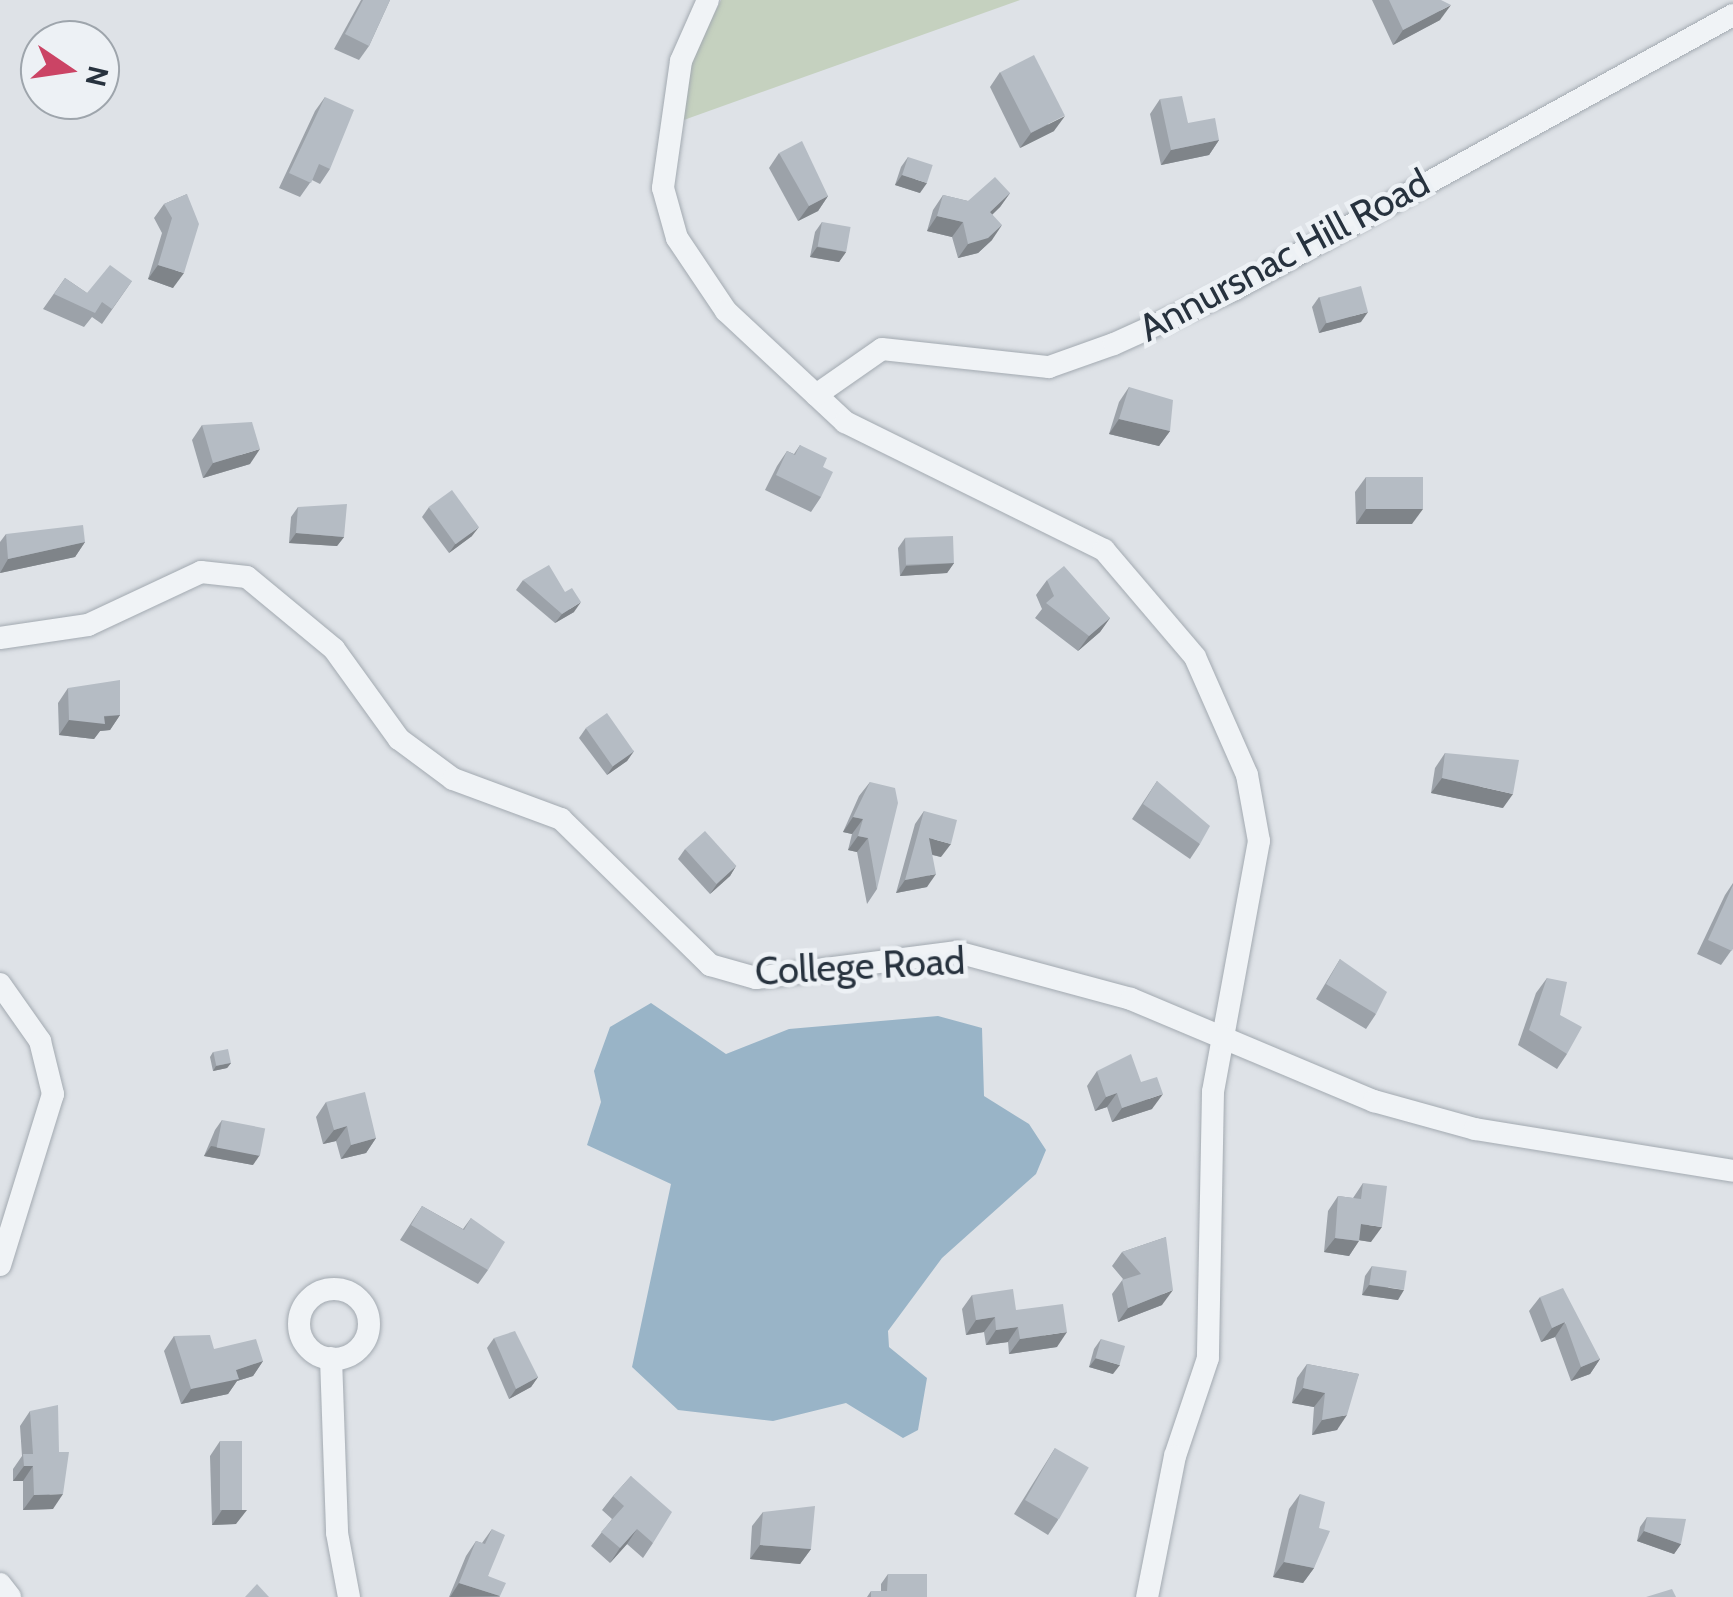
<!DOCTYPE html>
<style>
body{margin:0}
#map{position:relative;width:1733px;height:1597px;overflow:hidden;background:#dee2e7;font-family:Cabin,sans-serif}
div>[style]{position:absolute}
.green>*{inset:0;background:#c5d1bf}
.water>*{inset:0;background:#99b4c7}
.roads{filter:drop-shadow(0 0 2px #a3aab1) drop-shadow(0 0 2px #a3aab1)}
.minor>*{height:22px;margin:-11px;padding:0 11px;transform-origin:11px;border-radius:11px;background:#f0f3f6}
.minor>.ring{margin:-11px;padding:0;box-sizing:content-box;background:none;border:22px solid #f0f3f6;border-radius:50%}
.wall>*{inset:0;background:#9ca2a9}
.shaded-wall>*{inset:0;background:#7f8489}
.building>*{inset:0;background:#b5bcc4;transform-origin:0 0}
span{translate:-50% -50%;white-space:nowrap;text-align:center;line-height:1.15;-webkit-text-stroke:9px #edf1f5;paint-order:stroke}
.street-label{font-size:38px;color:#27323e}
.north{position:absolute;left:20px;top:20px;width:100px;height:100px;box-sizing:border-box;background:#edf1f5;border:2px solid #9ea5ac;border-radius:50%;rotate:103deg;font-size:28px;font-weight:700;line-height:40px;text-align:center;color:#27323e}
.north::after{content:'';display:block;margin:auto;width:35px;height:45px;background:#cb4465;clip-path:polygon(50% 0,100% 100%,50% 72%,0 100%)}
</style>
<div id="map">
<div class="green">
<div style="clip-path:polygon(721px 0,1020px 0,681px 121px,693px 57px)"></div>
</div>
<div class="water">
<div style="clip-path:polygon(651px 1003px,726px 1054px,789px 1029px,938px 1016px,982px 1028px,984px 1096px,1029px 1124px,1046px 1150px,1036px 1174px,942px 1258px,888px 1331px,889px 1347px,927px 1378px,918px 1430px,903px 1438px,846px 1403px,773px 1421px,678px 1410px,632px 1367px,671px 1184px,587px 1145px,601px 1102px,594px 1071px,610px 1027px)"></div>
</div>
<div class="roads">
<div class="minor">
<div style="left:708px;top:0;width:67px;rotate:113.9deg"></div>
<div style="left:681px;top:61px;width:128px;rotate:98.1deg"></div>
<div style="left:663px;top:188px;width:52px;rotate:74.4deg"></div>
<div style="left:677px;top:238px;width:88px;rotate:56.1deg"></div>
<div style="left:726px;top:311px;width:163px;rotate:43deg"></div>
<div style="left:845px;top:422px;width:289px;rotate:26.3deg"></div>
<div style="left:1104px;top:550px;width:140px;rotate:49.6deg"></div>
<div style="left:1195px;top:657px;width:129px;rotate:66.2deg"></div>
<div style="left:1247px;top:775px;width:67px;rotate:79.7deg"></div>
<div style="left:1259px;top:841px;width:255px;rotate:100.4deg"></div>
<div style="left:1213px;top:1092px;width:266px;rotate:91.1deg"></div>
<div style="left:1208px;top:1358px;width:103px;rotate:108.6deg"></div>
<div style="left:1175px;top:1456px;width:144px;rotate:101.2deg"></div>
<div style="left:816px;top:395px;width:80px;rotate:-34.9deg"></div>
<div style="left:882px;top:349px;width:168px;rotate:6.2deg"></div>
<div style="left:1049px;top:367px;width:69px;rotate:-19.5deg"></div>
<div style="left:1114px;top:344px;width:133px;rotate:-24.4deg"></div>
<div style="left:1235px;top:289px;width:568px;rotate:-28.82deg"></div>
<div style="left:0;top:638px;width:89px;rotate:-8.4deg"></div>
<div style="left:88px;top:625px;width:125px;rotate:-25.1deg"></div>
<div style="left:201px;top:572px;width:46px;rotate:6.2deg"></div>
<div style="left:247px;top:577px;width:113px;rotate:39.6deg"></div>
<div style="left:334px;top:649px;width:111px;rotate:54.2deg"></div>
<div style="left:399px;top:739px;width:67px;rotate:36.5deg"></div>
<div style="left:453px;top:779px;width:115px;rotate:20.3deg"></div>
<div style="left:561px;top:819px;width:209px;rotate:44.4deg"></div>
<div style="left:710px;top:965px;width:48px;rotate:15.8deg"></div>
<div style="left:756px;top:978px;width:203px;rotate:-7.4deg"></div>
<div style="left:957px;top:952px;width:180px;rotate:15.1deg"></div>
<div style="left:1131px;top:999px;width:264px;rotate:22.8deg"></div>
<div style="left:1374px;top:1101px;width:105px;rotate:15.5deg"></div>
<div style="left:1475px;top:1129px;width:261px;rotate:9.2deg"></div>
<div style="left:0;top:984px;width:70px;rotate:54.9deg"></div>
<div style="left:40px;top:1041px;width:55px;rotate:76.2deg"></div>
<div style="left:53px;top:1094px;width:179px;rotate:107.2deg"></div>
<div class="ring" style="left:299px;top:1289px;width:48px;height:48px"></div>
<div style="left:331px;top:1358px;width:175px;rotate:88deg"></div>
<div style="left:337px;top:1533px;width:65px;rotate:79.4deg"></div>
<div style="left:0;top:1584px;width:16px;rotate:52deg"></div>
</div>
</div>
<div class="wall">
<div style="clip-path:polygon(361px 0,390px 0,369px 46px,359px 60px,334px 49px)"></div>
<div style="clip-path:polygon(1372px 0,1441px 0,1440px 20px,1393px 45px)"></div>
<div style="clip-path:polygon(1000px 72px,1054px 131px,1020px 148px,990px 87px)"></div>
<div style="clip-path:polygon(325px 97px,330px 169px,320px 184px,312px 180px,300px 197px,279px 188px,315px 111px)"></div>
<div style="clip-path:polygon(1160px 99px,1188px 123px,1219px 140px,1209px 155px,1161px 165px,1150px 114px)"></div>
<div style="clip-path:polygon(779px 153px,828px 196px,818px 211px,798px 221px,769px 168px)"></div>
<div style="clip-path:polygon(908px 157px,920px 193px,895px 185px,901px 167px)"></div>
<div style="clip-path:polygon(1010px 193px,1000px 207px,992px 215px,992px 240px,978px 253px,958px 258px,952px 237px,927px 231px,933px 210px,943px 195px,968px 201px)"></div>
<div style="clip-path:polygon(187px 194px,173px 288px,148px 279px,162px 233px,154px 218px,164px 204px)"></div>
<div style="clip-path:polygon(822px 222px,846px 252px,839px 262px,810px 257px,815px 232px)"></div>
<div style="clip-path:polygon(65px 278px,87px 293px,132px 281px,102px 324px,92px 317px,84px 327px,43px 309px)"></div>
<div style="clip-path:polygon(1319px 297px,1361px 322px,1319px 333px,1312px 307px)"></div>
<div style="clip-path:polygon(1129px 387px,1170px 431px,1159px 446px,1109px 434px,1119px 402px)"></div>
<div style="clip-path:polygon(202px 425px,250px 464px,203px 478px,192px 440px)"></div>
<div style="clip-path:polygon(800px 445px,823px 467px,821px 497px,811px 512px,765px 490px,777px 466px,787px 451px,794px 454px)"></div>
<div style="clip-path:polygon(1366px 477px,1412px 524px,1356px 524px,1355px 492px)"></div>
<div style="clip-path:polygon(298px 507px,344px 537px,337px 546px,289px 543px,291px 517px)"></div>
<div style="clip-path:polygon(429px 507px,472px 536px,449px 553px,422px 517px)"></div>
<div style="clip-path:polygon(6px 534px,85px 542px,75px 557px,0 573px,0 542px)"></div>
<div style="clip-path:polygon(905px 538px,954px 563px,947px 573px,900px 576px,898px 548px)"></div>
<div style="clip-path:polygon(523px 580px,574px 612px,555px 623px,516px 590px)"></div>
<div style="clip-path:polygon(1047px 580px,1110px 618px,1100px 632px,1078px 651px,1035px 618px,1042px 609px,1036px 595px)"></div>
<div style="clip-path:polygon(68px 688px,120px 715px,110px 730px,100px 731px,94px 739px,59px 735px,58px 703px)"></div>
<div style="clip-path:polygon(586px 728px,634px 751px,627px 761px,607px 775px,579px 738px)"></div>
<div style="clip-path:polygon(1445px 753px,1503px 808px,1431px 793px,1435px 768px)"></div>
<div style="clip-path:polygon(1157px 781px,1200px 844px,1190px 859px,1132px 819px)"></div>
<div style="clip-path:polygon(870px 782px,877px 889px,867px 904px,857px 852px,848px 850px,852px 834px,843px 832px,859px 796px)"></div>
<div style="clip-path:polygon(924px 811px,941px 857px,932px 855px,927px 887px,896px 893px,915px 824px)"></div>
<div style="clip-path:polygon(685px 849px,736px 866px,730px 876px,710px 894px,678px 859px)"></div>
<div style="clip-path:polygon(1733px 883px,1733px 948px,1721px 965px,1697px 954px,1725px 895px)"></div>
<div style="clip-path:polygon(1340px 959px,1376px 1014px,1366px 1029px,1316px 999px)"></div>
<div style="clip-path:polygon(1547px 978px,1560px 1015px,1567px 1054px,1557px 1069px,1518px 1045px,1536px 993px)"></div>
<div style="clip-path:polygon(213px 1052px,231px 1063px,227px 1068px,213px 1071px,210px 1057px)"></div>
<div style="clip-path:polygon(1097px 1071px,1141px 1082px,1152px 1109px,1112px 1122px,1107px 1107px,1095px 1111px,1087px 1086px)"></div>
<div style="clip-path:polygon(326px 1102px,376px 1138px,366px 1153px,341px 1159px,336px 1141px,323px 1144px,316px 1117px)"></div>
<div style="clip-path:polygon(222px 1120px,253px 1165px,204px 1156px,215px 1130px)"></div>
<div style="clip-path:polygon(1363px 1183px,1371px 1242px,1359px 1240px,1349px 1256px,1324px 1252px,1328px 1211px,1338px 1196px,1353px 1198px)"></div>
<div style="clip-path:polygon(422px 1206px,463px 1229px,471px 1218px,488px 1270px,478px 1284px,400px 1240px)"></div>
<div style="clip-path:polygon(1166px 1237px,1162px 1305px,1118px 1322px,1112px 1294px,1123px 1279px,1112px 1266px,1122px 1252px)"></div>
<div style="clip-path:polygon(1372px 1266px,1398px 1300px,1362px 1295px,1365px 1276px)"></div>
<div style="clip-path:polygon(972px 1295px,1016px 1310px,1057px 1347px,1009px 1354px,1008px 1342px,986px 1345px,984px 1332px,966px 1335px,962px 1309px)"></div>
<div style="clip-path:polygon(1540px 1297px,1600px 1359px,1590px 1374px,1571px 1381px,1555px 1337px,1541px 1342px,1529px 1311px)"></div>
<div style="clip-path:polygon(174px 1336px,214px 1349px,263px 1361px,253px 1376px,237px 1381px,228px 1394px,181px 1404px,164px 1351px)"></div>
<div style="clip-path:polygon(494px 1338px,538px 1377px,531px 1387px,509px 1399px,487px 1348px)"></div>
<div style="clip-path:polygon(1101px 1339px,1113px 1374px,1089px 1367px,1094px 1349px)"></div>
<div style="clip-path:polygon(1307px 1364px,1359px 1374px,1337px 1430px,1312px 1435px,1314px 1407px,1292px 1403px,1297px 1378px)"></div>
<div style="clip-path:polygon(30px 1411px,53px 1509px,23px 1510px,23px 1481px,13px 1481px,13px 1469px,22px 1456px,20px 1426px)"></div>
<div style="clip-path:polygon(220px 1441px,236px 1524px,212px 1525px,210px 1456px)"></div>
<div style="clip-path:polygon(1055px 1448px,1058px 1520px,1048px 1535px,1014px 1514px)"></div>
<div style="clip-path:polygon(631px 1476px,653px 1543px,643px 1558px,627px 1544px,610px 1563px,591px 1546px,612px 1519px,602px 1510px,613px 1496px)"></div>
<div style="clip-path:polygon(1300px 1494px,1319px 1528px,1314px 1568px,1303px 1583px,1273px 1577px,1289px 1509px)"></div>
<div style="clip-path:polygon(763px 1512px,811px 1549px,800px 1564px,750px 1559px,752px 1526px)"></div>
<div style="clip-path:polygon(1647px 1517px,1681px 1544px,1674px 1554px,1637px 1541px,1640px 1527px)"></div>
<div style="clip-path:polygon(492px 1529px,488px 1576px,500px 1597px,449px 1597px,466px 1556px,476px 1541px,482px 1543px)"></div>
<div style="clip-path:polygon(888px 1574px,927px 1597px,867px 1597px,871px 1591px,881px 1591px,881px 1584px)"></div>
</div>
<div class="shaded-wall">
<div style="clip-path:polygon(1451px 5px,1440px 20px,1393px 45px,1403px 30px)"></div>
<div style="clip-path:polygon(1065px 116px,1054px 131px,1020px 148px,1031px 133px)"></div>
<div style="clip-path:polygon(1219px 140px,1209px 155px,1161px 165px,1171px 150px)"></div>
<div style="clip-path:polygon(902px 175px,927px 183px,920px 193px,895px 185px)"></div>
<div style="clip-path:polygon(1010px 193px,1000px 207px,979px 227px,990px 212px)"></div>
<div style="clip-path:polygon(828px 196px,818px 211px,798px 221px,809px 206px)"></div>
<div style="clip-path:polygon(937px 216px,963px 222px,952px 237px,927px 231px)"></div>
<div style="clip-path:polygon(1002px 225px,992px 240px,978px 253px,958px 258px,968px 244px)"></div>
<div style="clip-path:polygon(817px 247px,846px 252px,839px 262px,810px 257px)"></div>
<div style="clip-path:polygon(158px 265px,184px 273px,173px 288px,148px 279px)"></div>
<div style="clip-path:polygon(1368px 312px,1361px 322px,1319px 333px,1326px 323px)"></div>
<div style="clip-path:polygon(1119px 419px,1170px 431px,1159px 446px,1109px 434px)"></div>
<div style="clip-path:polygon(260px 449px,250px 464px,203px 478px,213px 463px)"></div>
<div style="clip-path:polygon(1366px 509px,1423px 509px,1412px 524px,1356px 524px)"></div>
<div style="clip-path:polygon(479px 527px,472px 536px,449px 553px,456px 543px)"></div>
<div style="clip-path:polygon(296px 533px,344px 537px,337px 546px,289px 543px)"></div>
<div style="clip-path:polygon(85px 542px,75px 557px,0 573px,8px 559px)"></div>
<div style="clip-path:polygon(954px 563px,947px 573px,900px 576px,906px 566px)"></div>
<div style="clip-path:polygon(581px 602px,574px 612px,555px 623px,562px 614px)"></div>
<div style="clip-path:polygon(1110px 618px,1100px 632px,1078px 651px,1089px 636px)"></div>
<div style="clip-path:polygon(120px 715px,110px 730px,100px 731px,94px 739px,59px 735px,69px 720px)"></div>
<div style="clip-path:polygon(634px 751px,627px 761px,607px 775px,614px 765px)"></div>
<div style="clip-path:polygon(1442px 778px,1513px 794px,1503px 808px,1431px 793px)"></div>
<div style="clip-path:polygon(853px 817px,863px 819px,852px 834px,843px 832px)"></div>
<div style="clip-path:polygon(858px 836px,868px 838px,857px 852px,848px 850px)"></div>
<div style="clip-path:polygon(929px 838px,951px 844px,941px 857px,919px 851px)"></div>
<div style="clip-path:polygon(736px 866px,730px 876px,710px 894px,717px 884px)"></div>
<div style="clip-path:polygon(936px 874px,927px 887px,896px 893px,905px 880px)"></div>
<div style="clip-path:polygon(231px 1063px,227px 1068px,213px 1071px,216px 1066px)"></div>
<div style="clip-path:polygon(1117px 1093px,1107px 1107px,1095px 1111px,1106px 1097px)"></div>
<div style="clip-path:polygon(1163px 1094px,1152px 1109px,1112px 1122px,1122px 1108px)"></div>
<div style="clip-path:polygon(347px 1126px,336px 1141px,323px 1144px,334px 1130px)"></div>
<div style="clip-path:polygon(376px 1138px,366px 1153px,341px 1159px,351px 1145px)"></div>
<div style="clip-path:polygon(211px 1146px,260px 1155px,253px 1165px,204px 1156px)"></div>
<div style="clip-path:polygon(1361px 1224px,1382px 1227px,1371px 1242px,1351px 1239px)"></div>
<div style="clip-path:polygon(1335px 1238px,1359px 1241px,1349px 1256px,1324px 1252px)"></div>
<div style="clip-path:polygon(1369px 1285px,1404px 1290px,1398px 1300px,1362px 1295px)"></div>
<div style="clip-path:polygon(1173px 1290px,1162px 1305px,1118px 1322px,1128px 1308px)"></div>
<div style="clip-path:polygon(995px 1317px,984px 1332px,966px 1335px,976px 1320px)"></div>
<div style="clip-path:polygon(1565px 1322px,1555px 1337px,1541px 1342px,1552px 1328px)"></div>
<div style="clip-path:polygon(1018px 1327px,1008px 1342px,986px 1345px,996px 1330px)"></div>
<div style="clip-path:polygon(1067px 1332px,1057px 1347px,1009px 1354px,1020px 1339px)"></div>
<div style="clip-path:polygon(1096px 1358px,1120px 1365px,1113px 1374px,1089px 1367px)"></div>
<div style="clip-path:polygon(1600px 1359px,1590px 1374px,1571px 1381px,1581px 1367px)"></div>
<div style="clip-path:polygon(263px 1361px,253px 1376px,237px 1381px,228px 1394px,181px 1404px,191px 1389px,236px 1370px)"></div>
<div style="clip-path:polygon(538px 1377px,531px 1387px,509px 1399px,516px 1389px)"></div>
<div style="clip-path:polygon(1303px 1388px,1325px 1393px,1314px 1407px,1292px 1403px)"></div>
<div style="clip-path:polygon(1347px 1415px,1337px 1430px,1312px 1435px,1322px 1420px)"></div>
<div style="clip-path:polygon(24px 1466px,33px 1466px,23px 1481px,13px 1481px)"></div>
<div style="clip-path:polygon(63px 1494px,53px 1509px,23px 1510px,34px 1495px)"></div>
<div style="clip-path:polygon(222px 1510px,247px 1510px,236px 1524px,212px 1525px)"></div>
<div style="clip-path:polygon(637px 1529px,627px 1544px,610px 1563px,620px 1548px)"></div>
<div style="clip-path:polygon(1644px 1531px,1681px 1544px,1674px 1554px,1637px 1541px)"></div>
<div style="clip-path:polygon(760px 1545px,811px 1549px,800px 1564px,750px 1559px)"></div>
<div style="clip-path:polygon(1284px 1562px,1314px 1568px,1303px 1583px,1273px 1577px)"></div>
<div style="clip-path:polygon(459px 1583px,500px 1596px,450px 1597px)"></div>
</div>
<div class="building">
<div style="clip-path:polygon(363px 0,390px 0,369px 46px,345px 34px)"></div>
<div style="clip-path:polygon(1389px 0,1441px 0,1451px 5px,1403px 30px)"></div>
<div style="left:1034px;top:55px;width:68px;height:38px;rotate:63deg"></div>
<div style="clip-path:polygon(1182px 96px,1188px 123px,1215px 118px,1219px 140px,1171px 150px,1160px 99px)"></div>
<div style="clip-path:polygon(325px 97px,354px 110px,330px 169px,319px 164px,311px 183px,289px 173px)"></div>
<div style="clip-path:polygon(802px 141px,828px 196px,809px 206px,779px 153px)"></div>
<div style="left:908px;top:157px;width:26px;height:19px;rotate:18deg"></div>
<div style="clip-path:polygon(995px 177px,1010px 193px,990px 212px,1002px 225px,988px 238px,968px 244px,963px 222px,937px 216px,943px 195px,968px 201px)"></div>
<div style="clip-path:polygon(187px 194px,199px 224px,184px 273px,158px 265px,172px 218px,164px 204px)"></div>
<div style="left:822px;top:222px;width:29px;height:25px;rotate:10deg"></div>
<div style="clip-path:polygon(110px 265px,132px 281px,112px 309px,102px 302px,95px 313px,54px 294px,65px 278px,87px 293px)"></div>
<div style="left:1361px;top:286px;width:27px;height:43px;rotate:75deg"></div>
<div style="clip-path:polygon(1129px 387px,1173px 400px,1170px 431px,1119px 419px)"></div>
<div style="clip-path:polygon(252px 422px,260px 449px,213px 463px,202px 425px)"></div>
<div style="clip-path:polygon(800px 445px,827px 458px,823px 467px,833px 472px,821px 497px,776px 475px,787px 451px,795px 455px)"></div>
<div style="left:1366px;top:477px;width:57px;height:32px"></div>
<div style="left:452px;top:490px;width:46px;height:29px;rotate:54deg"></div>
<div style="clip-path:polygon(347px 504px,344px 537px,296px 533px,298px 507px)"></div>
<div style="clip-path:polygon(83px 525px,85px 542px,8px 559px,6px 534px)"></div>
<div style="left:953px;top:536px;width:27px;height:48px;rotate:88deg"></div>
<div style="clip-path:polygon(549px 565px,565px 592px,572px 588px,581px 602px,562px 614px,523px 580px)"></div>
<div style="clip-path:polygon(1064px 566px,1110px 618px,1089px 636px,1046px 603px,1054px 596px,1047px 580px)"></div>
<div style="clip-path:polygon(120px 680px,120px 715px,104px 716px,105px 724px,69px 720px,68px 688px)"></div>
<div style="left:607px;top:713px;width:47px;height:26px;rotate:55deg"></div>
<div style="clip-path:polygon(1445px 753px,1519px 760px,1513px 794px,1442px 778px)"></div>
<div style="clip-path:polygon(1157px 781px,1210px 826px,1200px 844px,1143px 804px)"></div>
<div style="clip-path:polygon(870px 782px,895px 788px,898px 803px,877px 889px,868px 838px,858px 836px,863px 819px,853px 817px)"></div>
<div style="clip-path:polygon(924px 811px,957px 820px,951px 844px,929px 838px,936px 874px,905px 880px)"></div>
<div style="left:705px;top:831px;width:47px;height:27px;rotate:48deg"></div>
<div style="clip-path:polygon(1733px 885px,1733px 948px,1732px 951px,1708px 940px)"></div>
<div style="clip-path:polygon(1340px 959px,1387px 992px,1376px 1014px,1326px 984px)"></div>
<div style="clip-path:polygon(1547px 978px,1567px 982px,1560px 1015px,1582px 1027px,1567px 1054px,1529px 1030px)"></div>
<div style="left:228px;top:1049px;width:14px;height:15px;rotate:78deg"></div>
<div style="clip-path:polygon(1131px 1054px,1141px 1082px,1157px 1077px,1163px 1094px,1122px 1108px,1117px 1093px,1106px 1097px,1097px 1071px)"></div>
<div style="clip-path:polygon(365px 1092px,376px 1138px,351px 1145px,347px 1126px,334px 1130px,326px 1102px)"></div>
<div style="left:222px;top:1120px;width:44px;height:28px;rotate:11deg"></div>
<div style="clip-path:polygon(1363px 1183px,1387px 1186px,1382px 1227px,1361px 1224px,1359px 1241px,1335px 1238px,1338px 1196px,1361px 1199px)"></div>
<div style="clip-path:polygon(422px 1206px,464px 1230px,471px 1218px,505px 1242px,488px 1270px,411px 1225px)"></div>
<div style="clip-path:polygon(1166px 1237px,1173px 1290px,1128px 1308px,1122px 1280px,1141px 1274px,1122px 1252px)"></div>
<div style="left:1372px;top:1266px;width:35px;height:19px;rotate:8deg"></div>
<div style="clip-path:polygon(1563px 1288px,1600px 1359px,1581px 1367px,1565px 1322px,1552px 1328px,1540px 1297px)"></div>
<div style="clip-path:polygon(1013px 1289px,1016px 1310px,1063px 1304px,1067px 1332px,1020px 1339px,1018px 1327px,996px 1330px,995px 1317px,976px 1320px,972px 1295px)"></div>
<div style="clip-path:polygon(515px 1331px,538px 1377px,516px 1389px,494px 1338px)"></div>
<div style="clip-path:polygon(210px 1335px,214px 1349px,256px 1339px,263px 1361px,236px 1370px,239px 1379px,191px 1389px,174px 1336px)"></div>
<div style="left:1101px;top:1339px;width:25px;height:20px;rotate:16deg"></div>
<div style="clip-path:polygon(1307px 1364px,1359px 1374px,1347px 1415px,1322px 1420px,1325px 1393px,1303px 1388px)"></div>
<div style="clip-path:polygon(58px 1405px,59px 1452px,69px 1452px,63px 1494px,34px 1495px,33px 1466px,24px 1466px,23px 1454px,33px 1454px,30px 1411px)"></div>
<div style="left:220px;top:1441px;width:22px;height:69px"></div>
<div style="left:1055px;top:1448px;width:39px;height:60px;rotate:30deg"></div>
<div style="clip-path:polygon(631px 1476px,672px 1512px,653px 1543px,637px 1529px,620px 1548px,601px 1532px,624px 1506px,613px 1496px)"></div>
<div style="clip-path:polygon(1300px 1494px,1325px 1502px,1319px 1528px,1330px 1531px,1314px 1568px,1284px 1562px)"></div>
<div style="clip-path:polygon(815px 1506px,811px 1549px,760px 1545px,763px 1512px)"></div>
<div style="clip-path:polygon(1647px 1517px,1686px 1519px,1681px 1544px,1644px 1531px)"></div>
<div style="clip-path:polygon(492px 1529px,505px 1535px,488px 1576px,506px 1583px,500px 1596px,459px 1583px,476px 1541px,485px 1544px)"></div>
<div style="clip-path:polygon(888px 1574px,927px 1574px,927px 1597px,871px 1597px,871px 1591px,887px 1591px)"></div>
<div style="clip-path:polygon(257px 1584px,269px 1597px,245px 1597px)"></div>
<div style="clip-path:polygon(1672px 1589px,1676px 1597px,1646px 1597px)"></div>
</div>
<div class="street-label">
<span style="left:1284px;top:255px;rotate:-28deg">Annursnac Hill Road</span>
<span style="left:860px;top:966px;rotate:-3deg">College Road</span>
</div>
<div class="north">N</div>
</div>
